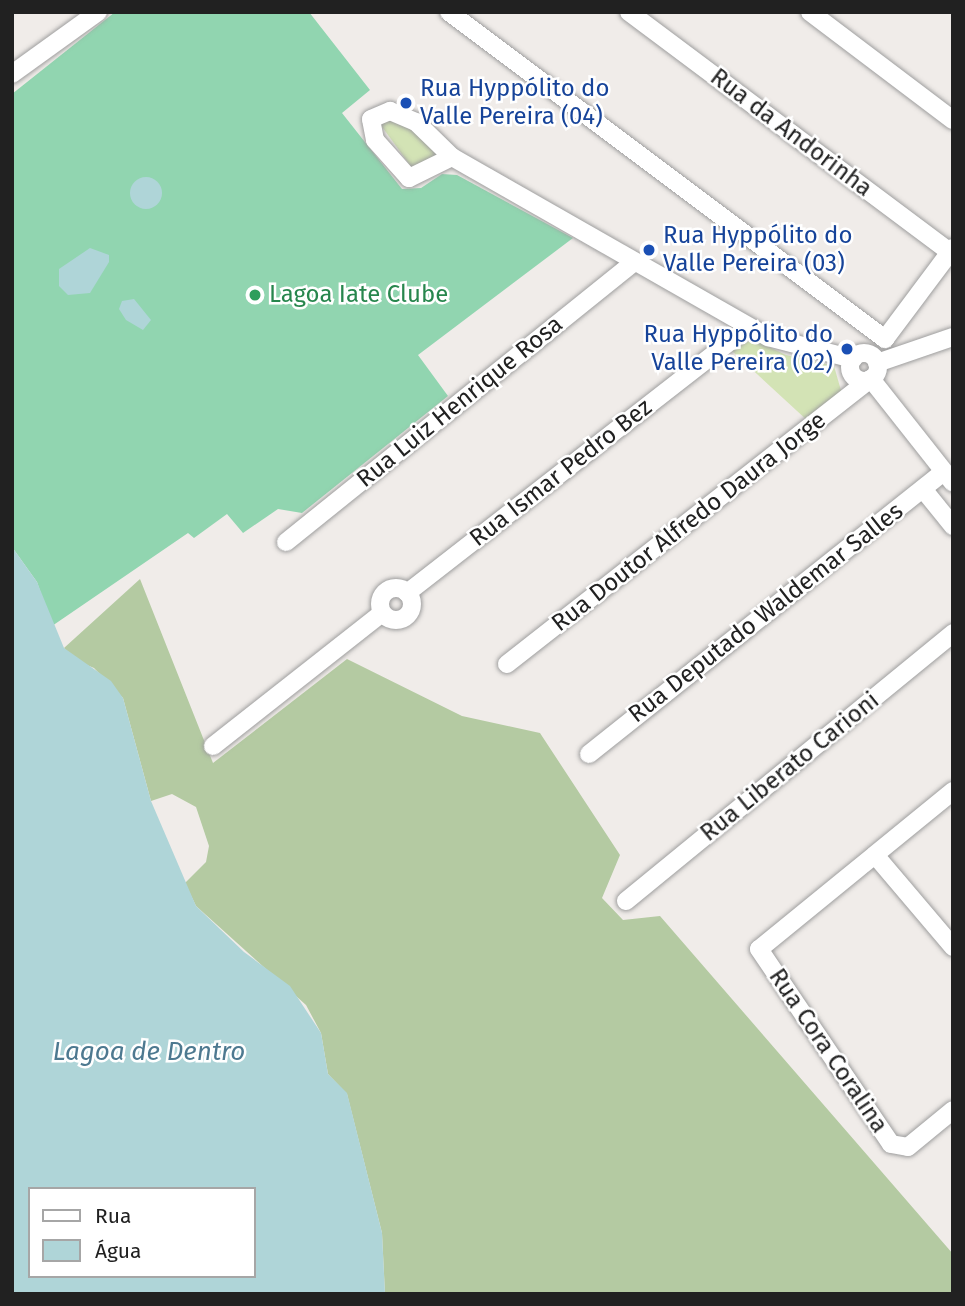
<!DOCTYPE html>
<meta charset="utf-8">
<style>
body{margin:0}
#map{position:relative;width:965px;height:1306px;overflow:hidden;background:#f0ece9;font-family:"Fira Sans",sans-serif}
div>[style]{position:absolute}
.grass>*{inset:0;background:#d3e3b5}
.forest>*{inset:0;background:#b4caa2}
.pitch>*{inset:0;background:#91d5b0}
.water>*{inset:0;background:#afd5d8}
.round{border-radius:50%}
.roads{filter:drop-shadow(0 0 2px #9e9e9e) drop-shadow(0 0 2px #9e9e9e)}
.minor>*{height:18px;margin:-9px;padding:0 9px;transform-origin:9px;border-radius:9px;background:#fff}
.minor>.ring{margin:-9px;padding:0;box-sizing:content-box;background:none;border:18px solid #fff;border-radius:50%}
.dots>*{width:19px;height:19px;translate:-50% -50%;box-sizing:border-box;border:4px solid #fff;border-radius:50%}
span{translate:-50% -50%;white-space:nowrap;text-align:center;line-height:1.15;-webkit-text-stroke:5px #fff;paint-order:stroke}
.transit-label{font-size:24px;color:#164399}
.left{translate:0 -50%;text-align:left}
.right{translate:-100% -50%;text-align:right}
.street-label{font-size:24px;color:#212121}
.leisure-label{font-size:24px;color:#27864d}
.water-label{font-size:26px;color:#4d7990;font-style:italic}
.frame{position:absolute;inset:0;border:14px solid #212121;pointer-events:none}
.legend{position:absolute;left:28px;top:1187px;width:228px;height:91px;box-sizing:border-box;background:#fff;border:2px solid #a6a6a6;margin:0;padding:9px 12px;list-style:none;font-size:21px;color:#212121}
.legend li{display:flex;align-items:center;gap:14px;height:35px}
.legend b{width:35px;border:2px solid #a6a6a6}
</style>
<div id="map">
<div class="grass">
<div style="clip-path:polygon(385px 119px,412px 127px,439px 154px,412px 168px,380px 124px)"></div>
<div style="clip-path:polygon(752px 339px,786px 355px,834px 366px,842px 394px,809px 422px,732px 351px)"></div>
</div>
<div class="forest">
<div style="clip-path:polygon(140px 579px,213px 763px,347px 659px,462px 716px,540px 733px,620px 855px,602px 898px,623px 920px,660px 916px,953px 1254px,953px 1294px,385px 1294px,382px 1233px,347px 1094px,328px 1074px,321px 1033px,306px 1005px,196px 906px,185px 883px,206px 862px,209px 846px,196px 807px,172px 794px,151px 801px,123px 698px,94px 668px,75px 660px,64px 648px)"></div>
</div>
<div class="pitch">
<div style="clip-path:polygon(115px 12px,309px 12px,370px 90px,342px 113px,402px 189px,421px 188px,442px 174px,457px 175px,573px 238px,418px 355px,448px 396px,302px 513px,278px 509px,243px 533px,227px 514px,194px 538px,188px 533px,52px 626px,37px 582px,12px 547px,12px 94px)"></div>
</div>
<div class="water">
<div class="round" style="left:130px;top:177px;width:32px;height:32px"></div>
<div style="clip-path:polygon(90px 248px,109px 255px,109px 262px,90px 293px,68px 295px,59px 286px,59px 269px)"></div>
<div style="clip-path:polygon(134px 299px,151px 320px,143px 330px,126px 320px,119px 309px,122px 301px)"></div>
<div style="clip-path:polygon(evenodd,12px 547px,37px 582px,64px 648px,111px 681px,123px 698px,151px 801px,196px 906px,244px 952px,290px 986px,321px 1033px,328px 1074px,347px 1093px,382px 1233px,385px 1294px,12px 1294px,12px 547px,30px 1189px,254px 1189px,254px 1276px,30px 1276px,30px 1189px)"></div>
</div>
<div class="roads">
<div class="minor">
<div style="left:449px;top:12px;width:545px;rotate:36.87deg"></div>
<div style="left:885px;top:339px;width:114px;rotate:-53.2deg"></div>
<div style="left:629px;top:12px;width:404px;rotate:36.8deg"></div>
<div style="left:810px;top:12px;width:179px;rotate:37.1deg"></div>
<div style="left:12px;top:74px;width:106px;rotate:-35.8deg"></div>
<div style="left:452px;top:157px;width:48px;rotate:154deg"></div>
<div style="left:409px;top:178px;width:51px;rotate:-131.8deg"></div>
<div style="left:375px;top:140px;width:21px;rotate:-101deg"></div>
<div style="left:371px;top:119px;width:21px;rotate:-23deg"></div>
<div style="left:390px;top:111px;width:28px;rotate:23deg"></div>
<div style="left:416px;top:122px;width:50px;rotate:44.2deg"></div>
<div style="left:452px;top:157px;width:364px;rotate:29.7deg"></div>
<div style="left:768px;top:337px;width:88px;rotate:14.5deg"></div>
<div class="ring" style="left:850px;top:353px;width:10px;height:10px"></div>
<div style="left:877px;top:363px;width:80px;rotate:-18.9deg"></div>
<div style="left:923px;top:489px;width:48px;rotate:51deg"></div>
<div style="left:286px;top:542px;width:447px;rotate:-38.8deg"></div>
<div class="ring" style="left:380px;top:588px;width:14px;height:14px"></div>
<div style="left:407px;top:593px;width:433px;rotate:-37.9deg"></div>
<div style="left:507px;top:664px;width:462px;rotate:-38.1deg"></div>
<div style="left:871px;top:379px;width:132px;rotate:51.7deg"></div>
<div style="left:213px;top:746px;width:215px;rotate:-38.2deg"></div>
<div style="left:589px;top:754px;width:453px;rotate:-38.5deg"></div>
<div style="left:953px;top:791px;width:250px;rotate:140.8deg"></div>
<div style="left:759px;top:949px;width:235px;rotate:55.9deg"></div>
<div style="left:891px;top:1144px;width:17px;rotate:10deg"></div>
<div style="left:908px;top:1147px;width:58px;rotate:-39.4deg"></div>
<div style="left:875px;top:855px;width:121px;rotate:49.7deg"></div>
<div style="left:626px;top:901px;width:423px;rotate:-39.3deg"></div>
</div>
</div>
<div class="dots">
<div style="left:406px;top:103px;background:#1a4fb4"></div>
<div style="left:649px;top:250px;background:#1a4fb4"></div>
<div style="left:255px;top:295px;background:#2e9e5b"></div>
<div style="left:847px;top:349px;background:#1a4fb4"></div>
</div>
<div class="transit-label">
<span class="left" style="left:420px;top:103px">Rua Hyppólito do<br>Valle Pereira (04)</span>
<span class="left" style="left:663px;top:250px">Rua Hyppólito do<br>Valle Pereira (03)</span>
<span class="right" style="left:833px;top:349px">Rua Hyppólito do<br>Valle Pereira (02)</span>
</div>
<div class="street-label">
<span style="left:791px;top:133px;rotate:37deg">Rua da Andorinha</span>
<span style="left:460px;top:402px;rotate:-39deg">Rua Luiz Henrique Rosa</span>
<span style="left:561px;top:473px;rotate:-38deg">Rua Ismar Pedro Bez</span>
<span style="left:689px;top:522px;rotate:-38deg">Rua Doutor Alfredo Daura Jorge</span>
<span style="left:766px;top:613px;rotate:-38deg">Rua Deputado Waldemar Salles</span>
<span style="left:790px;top:767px;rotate:-39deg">Rua Liberato Carioni</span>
<span style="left:828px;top:1051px;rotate:56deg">Rua Cora Coralina</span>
</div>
<div class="leisure-label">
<span class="left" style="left:269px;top:295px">Lagoa Iate Clube</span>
</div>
<div class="water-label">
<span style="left:149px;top:1052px">Lagoa de Dentro</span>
</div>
<div class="frame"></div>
<ul class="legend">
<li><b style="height:9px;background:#fff"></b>Rua</li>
<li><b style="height:19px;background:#afd5d8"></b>Água</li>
</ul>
</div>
